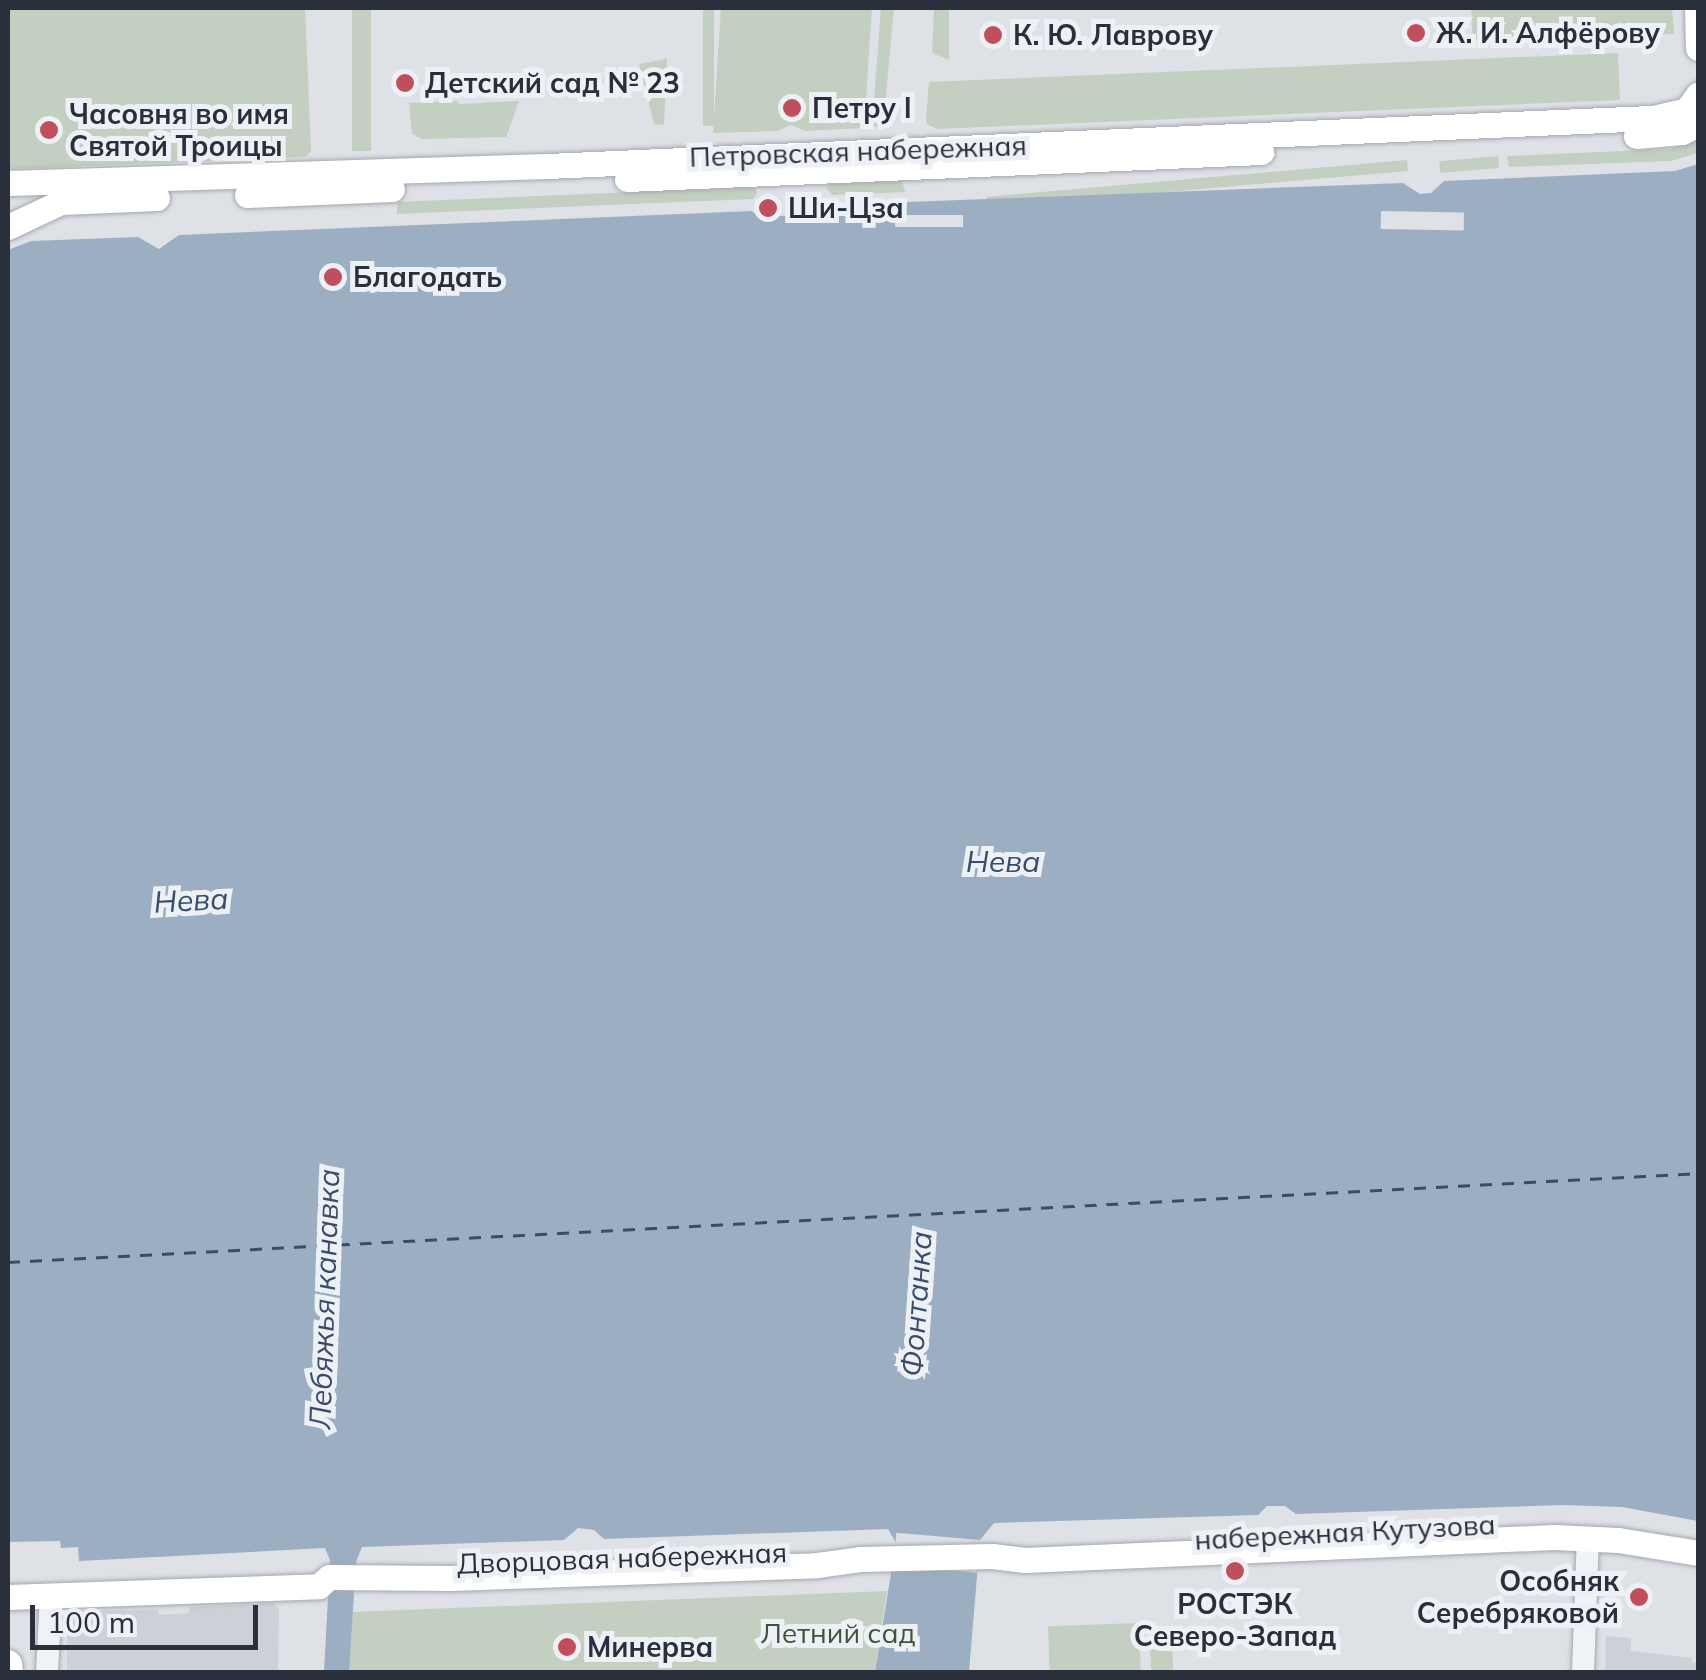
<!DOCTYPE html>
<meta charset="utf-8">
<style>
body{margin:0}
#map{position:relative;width:1706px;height:1680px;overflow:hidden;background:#dee1e6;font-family:Mulish,sans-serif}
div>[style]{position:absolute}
.built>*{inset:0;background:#ccd0d7}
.green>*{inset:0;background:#c3cfc0;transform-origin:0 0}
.water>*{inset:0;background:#9caec2}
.pier>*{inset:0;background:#dee1e6;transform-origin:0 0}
.ferry>*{height:2.5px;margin-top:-1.25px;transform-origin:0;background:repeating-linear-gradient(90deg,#374d6a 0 12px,transparent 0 22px)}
.roads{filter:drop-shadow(0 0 2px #a4a8af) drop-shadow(0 0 2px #a4a8af)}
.tertiary>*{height:22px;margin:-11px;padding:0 11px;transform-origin:11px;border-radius:11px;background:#f0f2f5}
.secondary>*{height:25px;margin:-12.5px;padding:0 12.5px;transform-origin:12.5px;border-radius:12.5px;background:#fff}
.primary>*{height:28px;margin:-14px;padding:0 14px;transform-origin:14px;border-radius:14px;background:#fff}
.dots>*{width:28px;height:28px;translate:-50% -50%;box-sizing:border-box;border:5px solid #edf0f4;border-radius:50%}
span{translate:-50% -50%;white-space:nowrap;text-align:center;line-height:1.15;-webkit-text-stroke:10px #edf0f4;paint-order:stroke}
.poi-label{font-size:28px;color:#292f3b;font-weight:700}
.left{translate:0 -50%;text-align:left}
.right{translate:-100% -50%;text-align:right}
.street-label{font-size:28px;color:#292f3b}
.park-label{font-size:28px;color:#3c5538}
.water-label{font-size:30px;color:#374d6a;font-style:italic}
.frame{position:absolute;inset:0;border:10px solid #292f3b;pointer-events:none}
.scale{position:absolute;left:30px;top:1605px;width:228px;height:45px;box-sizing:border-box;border:5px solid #292f3b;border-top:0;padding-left:12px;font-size:30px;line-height:35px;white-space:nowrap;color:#292f3b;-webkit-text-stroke:8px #edf0f4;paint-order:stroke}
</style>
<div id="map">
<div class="built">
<div style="clip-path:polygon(273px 1603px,279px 1609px,278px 1672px,67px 1672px,67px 1611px,158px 1610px,159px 1615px,187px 1613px,191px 1607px)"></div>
<div style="clip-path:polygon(1606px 1636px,1631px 1638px,1631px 1651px,1692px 1658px,1692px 1663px,1698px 1663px,1698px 1672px,1605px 1672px)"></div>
</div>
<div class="green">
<div style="clip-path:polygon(8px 8px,305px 8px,311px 151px,305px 157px,10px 169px)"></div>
<div style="left:352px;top:8px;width:19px;height:143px"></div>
<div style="left:703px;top:8px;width:11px;height:118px"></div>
<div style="clip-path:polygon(721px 8px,872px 8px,864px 128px,805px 131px,791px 125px,777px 131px,713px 133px)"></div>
<div style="clip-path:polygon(881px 8px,894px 8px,883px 127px,872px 126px)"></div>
<div style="clip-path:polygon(934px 8px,949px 8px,949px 60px,932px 53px)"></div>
<div style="clip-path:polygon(1471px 8px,1672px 8px,1674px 34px,1473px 42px)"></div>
<div style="clip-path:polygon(1618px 53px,1620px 100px,937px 129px,927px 124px,926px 118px,929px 82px)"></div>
<div style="clip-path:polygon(667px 59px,664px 125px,654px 124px,639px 64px)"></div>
<div style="clip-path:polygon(458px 101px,459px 104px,519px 101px,506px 137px,422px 139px,412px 134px,409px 103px)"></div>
<div style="clip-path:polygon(1698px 140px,1698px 153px,1671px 161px,1509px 167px,1507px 156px,1670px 149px)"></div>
<div style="left:1498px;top:156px;width:12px;height:59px;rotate:85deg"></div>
<div style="left:1407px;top:160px;width:11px;height:422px;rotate:85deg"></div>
<div style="clip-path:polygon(902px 181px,905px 192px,833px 195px,826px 188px,829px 184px)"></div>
<div style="clip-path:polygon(754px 187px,757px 193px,753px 199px,397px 214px,397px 202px)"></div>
<div style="clip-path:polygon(887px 1591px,875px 1672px,349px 1672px,352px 1612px)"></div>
<div style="left:1139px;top:1623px;width:49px;height:91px;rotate:88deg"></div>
<div style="left:1172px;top:1639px;width:33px;height:22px;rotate:88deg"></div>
</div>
<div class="water">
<div style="clip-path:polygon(1698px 164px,1698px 1521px,1622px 1507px,1563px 1505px,1296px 1514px,1285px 1506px,1267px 1506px,1258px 1515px,994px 1523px,980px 1540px,969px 1672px,875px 1672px,896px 1543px,888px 1529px,604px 1539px,594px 1530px,578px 1528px,564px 1540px,362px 1547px,356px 1562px,349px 1672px,324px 1672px,330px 1560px,325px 1548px,79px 1561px,78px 1547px,61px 1548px,60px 1541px,8px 1542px,8px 250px,31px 241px,138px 237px,159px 249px,179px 235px,752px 211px,759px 217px,827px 214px,832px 205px,1403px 183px,1420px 194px,1431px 193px,1444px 181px,1675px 171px)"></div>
</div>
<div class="pier">
<div style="left:1381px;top:211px;width:83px;height:18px;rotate:1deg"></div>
<div style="left:963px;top:215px;width:12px;height:68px;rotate:90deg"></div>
<div style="left:980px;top:1540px;width:33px;height:84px;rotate:95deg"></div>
</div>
<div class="ferry">
<div style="left:8px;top:1262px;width:1692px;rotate:-3.01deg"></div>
</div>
<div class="roads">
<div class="tertiary">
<div style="left:47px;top:1672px;width:76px;rotate:-87deg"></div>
<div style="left:1583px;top:1672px;width:134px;rotate:-87.9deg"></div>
</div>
<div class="secondary">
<div style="left:1697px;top:8px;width:40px;rotate:88.6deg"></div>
<div style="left:1636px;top:136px;width:46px;rotate:-5deg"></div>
<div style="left:1682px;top:132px;width:18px;rotate:-27deg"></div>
<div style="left:627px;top:179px;width:635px;rotate:-2.44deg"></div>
<div style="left:8px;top:183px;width:539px;rotate:-1.81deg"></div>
<div style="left:547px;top:166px;width:1107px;rotate:-2.49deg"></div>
<div style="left:1653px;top:118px;width:35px;rotate:-13deg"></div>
<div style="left:1687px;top:110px;width:19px;rotate:-55deg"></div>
<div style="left:247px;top:195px;width:145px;rotate:-2.4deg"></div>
<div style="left:8px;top:227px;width:59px;rotate:-25.3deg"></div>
<div style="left:61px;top:202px;width:96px;rotate:-2.4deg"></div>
<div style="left:329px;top:1577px;width:122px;rotate:0.5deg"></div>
<div style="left:451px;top:1578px;width:366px;rotate:-2deg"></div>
<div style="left:817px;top:1565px;width:43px;rotate:-7.9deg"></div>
<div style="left:860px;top:1559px;width:132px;rotate:-1.3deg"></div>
<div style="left:992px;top:1556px;width:33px;rotate:7deg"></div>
<div style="left:1025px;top:1560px;width:529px;rotate:-2.49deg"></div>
<div style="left:1554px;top:1537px;width:64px;rotate:2.7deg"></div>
<div style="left:1618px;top:1540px;width:81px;rotate:9.2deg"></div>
<div style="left:8px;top:1597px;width:311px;rotate:-2deg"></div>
<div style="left:319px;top:1586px;width:13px;rotate:-42deg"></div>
</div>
<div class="primary">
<div style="left:8px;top:1664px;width:8px;rotate:83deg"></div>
</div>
</div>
<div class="dots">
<div style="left:1416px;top:33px;background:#bf4f5d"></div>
<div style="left:993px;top:35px;background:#bf4f5d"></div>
<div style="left:405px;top:83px;background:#bf4f5d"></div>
<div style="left:792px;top:108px;background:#bf4f5d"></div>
<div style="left:49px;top:130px;background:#bf4f5d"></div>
<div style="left:768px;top:208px;background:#bf4f5d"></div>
<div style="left:333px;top:277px;background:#bf4f5d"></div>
<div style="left:1235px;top:1571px;background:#bf4f5d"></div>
<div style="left:1639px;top:1597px;background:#bf4f5d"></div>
<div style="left:567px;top:1647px;background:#bf4f5d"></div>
</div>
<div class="poi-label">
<span class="left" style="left:1436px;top:33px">Ж. И. Алфёрову</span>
<span class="left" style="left:1013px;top:35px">К. Ю. Лаврову</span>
<span class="left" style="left:425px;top:83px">Детский сад № 23</span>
<span class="left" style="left:812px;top:108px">Петру I</span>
<span class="left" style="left:69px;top:130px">Часовня во имя<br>Святой Троицы</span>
<span class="left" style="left:788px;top:208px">Ши-Цза</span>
<span class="left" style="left:353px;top:277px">Благодать</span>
<span class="right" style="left:1619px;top:1597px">Особняк<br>Серебряковой</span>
<span style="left:1235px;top:1620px">РОСТЭК<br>Северо-Запад</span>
<span class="left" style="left:587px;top:1647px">Минерва</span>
</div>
<div class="street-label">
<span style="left:858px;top:151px;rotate:-2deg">Петровская набережная</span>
<span style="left:1345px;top:1532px;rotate:-3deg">набережная Кутузова</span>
<span style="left:622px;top:1558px;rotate:-2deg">Дворцовая набережная</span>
</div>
<div class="park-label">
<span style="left:838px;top:1633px">Летний сад</span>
</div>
<div class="water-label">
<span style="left:1003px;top:861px">Нева</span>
<span style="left:191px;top:900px;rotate:-3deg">Нева</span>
<span style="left:324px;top:1299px;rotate:-88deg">Лебяжья канавка</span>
<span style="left:916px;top:1304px;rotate:-86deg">Фонтанка</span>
</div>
<div class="frame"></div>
<div class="scale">100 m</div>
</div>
